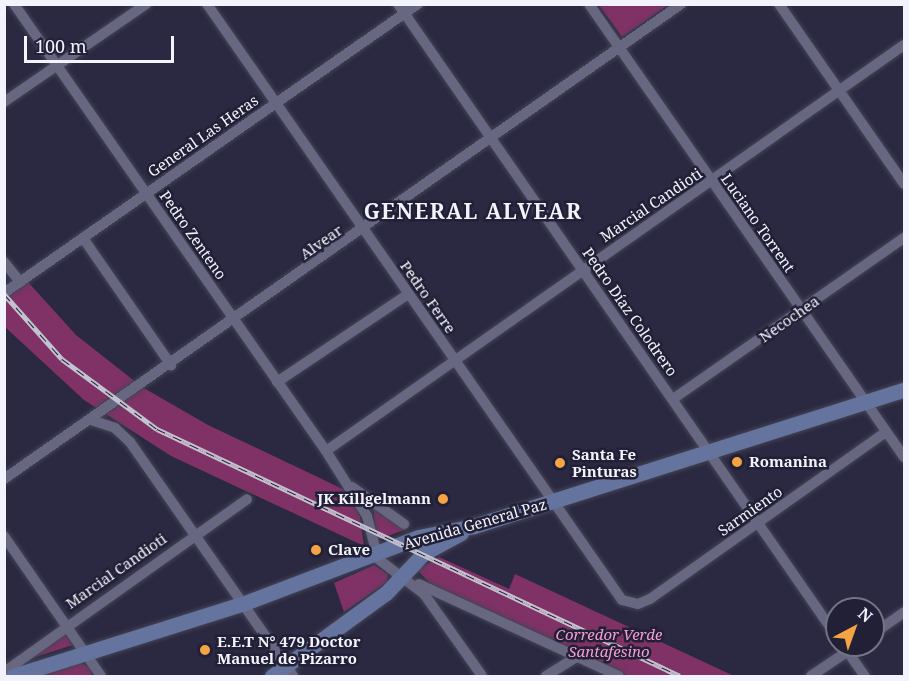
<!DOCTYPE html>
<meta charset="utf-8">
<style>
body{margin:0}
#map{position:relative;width:909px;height:681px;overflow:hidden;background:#2a2941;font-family:"Noto Serif",serif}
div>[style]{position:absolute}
.green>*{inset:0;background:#803266}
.roads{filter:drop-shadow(0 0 2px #444456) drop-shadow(0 0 2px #444456)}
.street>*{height:10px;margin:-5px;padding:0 5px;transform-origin:5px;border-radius:5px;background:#686782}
.secondary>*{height:15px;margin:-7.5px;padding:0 7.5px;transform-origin:7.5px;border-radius:7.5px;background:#65749e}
.rail>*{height:5px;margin-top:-2.5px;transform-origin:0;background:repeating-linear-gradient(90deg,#212036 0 9px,#c3c3d0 0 18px);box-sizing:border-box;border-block:2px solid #c3c3d0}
.dots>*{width:16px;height:16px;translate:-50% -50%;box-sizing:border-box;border:3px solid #212036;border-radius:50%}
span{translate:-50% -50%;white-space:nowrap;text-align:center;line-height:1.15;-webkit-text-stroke:5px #212036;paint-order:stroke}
.street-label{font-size:15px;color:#f3f3fd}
.poi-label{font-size:15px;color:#f3f3fd;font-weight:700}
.left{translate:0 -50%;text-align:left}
.right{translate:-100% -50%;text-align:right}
.park-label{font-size:15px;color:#f69dd4;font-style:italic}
.district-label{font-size:21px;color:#f3f3fd;font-weight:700;letter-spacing:1.5px}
.frame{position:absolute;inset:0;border:6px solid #f3f3fd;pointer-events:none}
.north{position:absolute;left:825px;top:597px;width:60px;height:60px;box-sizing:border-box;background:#212036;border:2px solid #757486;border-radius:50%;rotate:41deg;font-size:16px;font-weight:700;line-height:24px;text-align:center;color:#f3f3fd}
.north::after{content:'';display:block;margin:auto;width:21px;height:27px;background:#f4a443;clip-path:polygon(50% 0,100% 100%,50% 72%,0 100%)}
.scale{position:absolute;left:24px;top:36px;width:150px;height:27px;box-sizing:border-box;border:3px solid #f3f3fd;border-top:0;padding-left:8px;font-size:18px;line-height:21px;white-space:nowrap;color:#f3f3fd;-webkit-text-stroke:4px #212036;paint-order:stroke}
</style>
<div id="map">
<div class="green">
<div style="clip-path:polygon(599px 5px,668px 5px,622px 37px)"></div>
<div style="clip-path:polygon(28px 282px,76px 335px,142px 387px,208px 425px,347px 491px,360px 516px,364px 546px,171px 456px,84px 400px,5px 327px,4px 298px)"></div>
<div style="clip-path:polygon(373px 507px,407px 529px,377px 540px)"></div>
<div style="clip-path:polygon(439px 557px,509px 589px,515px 574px,734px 676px,628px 676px,430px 583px,417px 570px)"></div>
<div style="clip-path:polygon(374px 565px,388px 574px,387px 582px,344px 612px,334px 583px)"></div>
<div style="clip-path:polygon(65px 634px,73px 645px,26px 660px)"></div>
<div style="clip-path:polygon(75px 660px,91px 668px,92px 676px,22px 676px)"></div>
</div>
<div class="roads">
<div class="street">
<div style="left:14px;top:4px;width:545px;rotate:55.09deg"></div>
<div style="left:326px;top:451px;width:77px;rotate:57.8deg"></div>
<div style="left:367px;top:516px;width:44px;rotate:75.7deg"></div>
<div style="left:378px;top:559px;width:58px;rotate:37.3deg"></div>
<div style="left:424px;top:594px;width:100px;rotate:54.7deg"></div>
<div style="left:207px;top:4px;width:726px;rotate:55.15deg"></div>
<div style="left:622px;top:600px;width:16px;rotate:14deg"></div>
<div style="left:638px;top:604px;width:13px;rotate:-23deg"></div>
<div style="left:650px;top:599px;width:289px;rotate:-35.3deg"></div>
<div style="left:398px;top:4px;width:770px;rotate:55.26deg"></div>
<div style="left:589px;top:4px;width:552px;rotate:55.19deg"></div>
<div style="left:779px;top:4px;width:219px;rotate:55.2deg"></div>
<div style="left:4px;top:102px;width:173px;rotate:-34.6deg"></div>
<div style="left:83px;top:238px;width:155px;rotate:55.3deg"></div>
<div style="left:4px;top:262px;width:26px;rotate:51deg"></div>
<div style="left:4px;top:293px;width:505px;rotate:-34.92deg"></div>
<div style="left:277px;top:382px;width:156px;rotate:-33.8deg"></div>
<div style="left:673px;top:399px;width:282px;rotate:-34.9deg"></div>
<div style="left:91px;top:420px;width:25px;rotate:18deg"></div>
<div style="left:115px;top:428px;width:21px;rotate:43deg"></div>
<div style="left:130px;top:442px;width:285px;rotate:55.1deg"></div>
<div style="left:326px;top:451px;width:706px;rotate:-35.09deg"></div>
<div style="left:4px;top:479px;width:827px;rotate:-35.05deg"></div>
<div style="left:352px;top:487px;width:64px;rotate:35.4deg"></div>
<div style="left:4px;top:536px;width:170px;rotate:55.3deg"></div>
<div style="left:419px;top:584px;width:220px;rotate:24.7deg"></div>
<div style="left:873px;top:634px;width:38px;rotate:-35deg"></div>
<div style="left:843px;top:645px;width:38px;rotate:55deg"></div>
<div style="left:4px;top:672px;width:298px;rotate:-35.4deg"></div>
<div style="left:546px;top:676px;width:36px;rotate:-32deg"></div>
<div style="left:811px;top:676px;width:55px;rotate:-34deg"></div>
</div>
<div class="secondary">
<div style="left:13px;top:676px;width:240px;rotate:-17.5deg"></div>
<div style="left:242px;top:604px;width:188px;rotate:-20.8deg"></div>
<div style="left:418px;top:537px;width:57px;rotate:-11.1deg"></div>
<div style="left:474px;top:526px;width:451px;rotate:-17.6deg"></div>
<div style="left:272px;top:676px;width:141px;rotate:-36.1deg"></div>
<div style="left:386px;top:593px;width:55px;rotate:-46.5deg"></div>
<div style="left:424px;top:553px;width:42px;rotate:-28.4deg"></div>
</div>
</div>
<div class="rail">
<div style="left:4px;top:294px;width:87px;rotate:48.3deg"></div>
<div style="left:62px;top:359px;width:118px;rotate:36.4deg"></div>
<div style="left:157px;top:429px;width:578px;rotate:25.28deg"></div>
</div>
<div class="dots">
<div style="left:737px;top:462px;background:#f4a443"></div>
<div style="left:560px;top:463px;background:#f4a443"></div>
<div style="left:443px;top:499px;background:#f4a443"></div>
<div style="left:316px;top:550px;background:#f4a443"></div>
<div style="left:205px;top:650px;background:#f4a443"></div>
</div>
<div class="street-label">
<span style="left:203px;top:136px;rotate:-35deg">General Las Heras</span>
<span style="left:651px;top:205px;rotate:-34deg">Marcial Candioti</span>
<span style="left:758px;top:223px;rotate:55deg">Luciano Torrent</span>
<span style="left:193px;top:235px;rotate:55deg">Pedro Zenteno</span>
<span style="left:321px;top:242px;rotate:-35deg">Alvear</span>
<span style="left:428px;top:297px;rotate:55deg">Pedro Ferre</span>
<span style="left:630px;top:312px;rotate:55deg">Pedro Díaz Colodrero</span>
<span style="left:789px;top:319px;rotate:-35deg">Necochea</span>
<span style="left:750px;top:511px;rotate:-35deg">Sarmiento</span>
<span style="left:475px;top:524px;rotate:-16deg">Avenida General Paz</span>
<span style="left:116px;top:571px;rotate:-35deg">Marcial Candioti</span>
</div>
<div class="poi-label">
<span class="left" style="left:572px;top:463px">Santa Fe<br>Pinturas</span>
<span class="left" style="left:749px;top:462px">Romanina</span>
<span class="right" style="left:431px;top:499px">JK Killgelmann</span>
<span class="left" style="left:328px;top:550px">Clave</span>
<span class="left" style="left:217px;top:650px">E.E.T N° 479 Doctor<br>Manuel de Pizarro</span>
</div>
<div class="park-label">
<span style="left:609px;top:643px">Corredor Verde<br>Santafesino</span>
</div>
<div class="district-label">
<span style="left:473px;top:211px">GENERAL ALVEAR</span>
</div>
<div class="frame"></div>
<div class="north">N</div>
<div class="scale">100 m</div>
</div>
